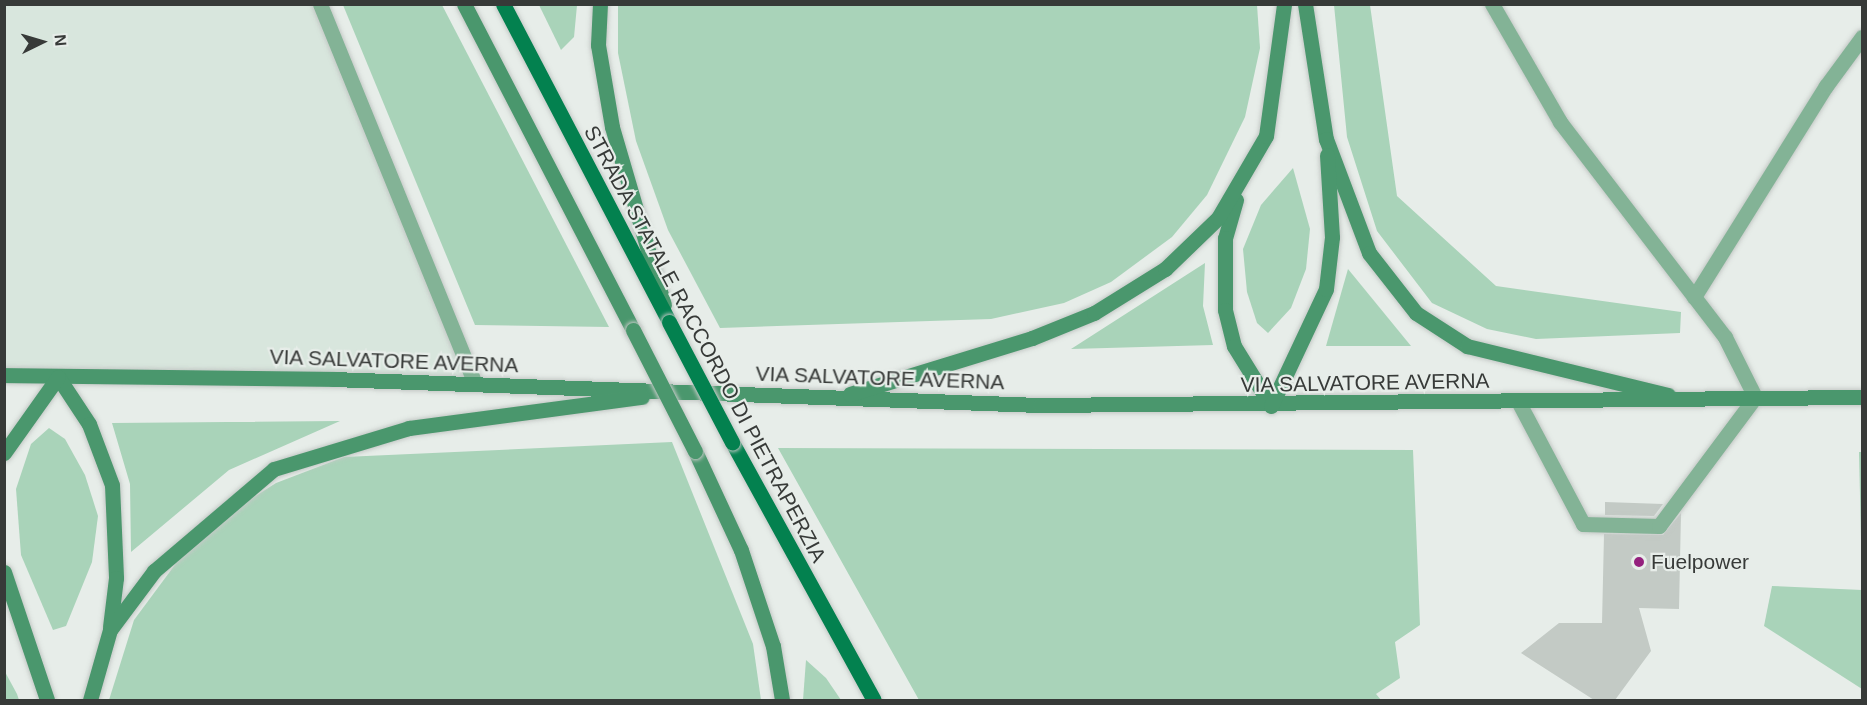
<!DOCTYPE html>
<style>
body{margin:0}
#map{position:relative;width:1867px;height:705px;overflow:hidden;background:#e7ede9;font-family:Arial,sans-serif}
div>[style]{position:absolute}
.built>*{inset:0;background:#d8e6dd}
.green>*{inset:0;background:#a9d3b9}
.building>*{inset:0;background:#c3cac5}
.roads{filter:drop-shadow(0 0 2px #c4c9c6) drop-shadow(0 0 2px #c4c9c6)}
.lane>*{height:15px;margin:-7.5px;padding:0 7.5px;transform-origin:7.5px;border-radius:7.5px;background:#83b396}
.street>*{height:15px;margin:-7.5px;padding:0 7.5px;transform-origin:7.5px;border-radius:7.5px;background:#83b396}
.secondary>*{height:15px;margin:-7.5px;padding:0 7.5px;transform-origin:7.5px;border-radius:7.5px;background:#4a976d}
.primary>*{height:15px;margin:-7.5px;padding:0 7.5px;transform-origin:7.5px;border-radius:7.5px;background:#03814f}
.bridges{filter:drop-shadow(0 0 2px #c4c9c6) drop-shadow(0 0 2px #c4c9c6)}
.secondary-bridge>*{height:15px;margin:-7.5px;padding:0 7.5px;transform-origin:7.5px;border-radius:7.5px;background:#4a976d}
.primary-bridge>*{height:15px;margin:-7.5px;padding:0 7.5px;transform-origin:7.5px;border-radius:7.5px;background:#03814f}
.dots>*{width:16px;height:16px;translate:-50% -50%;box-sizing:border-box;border:3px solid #e7ede9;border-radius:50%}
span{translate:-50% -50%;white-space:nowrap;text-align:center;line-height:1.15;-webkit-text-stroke:4.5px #e7ede9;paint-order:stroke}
.street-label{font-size:21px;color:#373a38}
.poi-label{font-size:21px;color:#373a38}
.left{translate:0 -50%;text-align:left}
.frame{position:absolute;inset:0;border:6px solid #373a38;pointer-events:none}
.north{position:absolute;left:12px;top:12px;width:60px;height:60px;-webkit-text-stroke:4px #e7ede9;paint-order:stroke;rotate:85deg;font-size:16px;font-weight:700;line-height:24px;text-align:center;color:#373a38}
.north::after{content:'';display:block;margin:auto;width:21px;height:27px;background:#373a38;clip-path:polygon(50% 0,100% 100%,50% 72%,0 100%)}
</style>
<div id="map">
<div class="built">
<div style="clip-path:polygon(5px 5px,320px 5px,475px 384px,5px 375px)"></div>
</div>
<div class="green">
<div style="clip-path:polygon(343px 5px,442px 5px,609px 327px,475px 325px)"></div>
<div style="clip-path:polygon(539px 5px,577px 5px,574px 37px,561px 50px)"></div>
<div style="clip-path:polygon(618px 5px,1257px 5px,1260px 48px,1245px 117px,1207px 195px,1172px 237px,1111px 282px,1064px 303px,991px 319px,720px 328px,668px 230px,636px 141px,618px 53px)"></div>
<div style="clip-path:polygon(1334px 5px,1370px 5px,1397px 196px,1496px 286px,1681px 312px,1680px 333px,1536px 339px,1487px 329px,1432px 303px,1377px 231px,1347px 137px)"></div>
<div style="clip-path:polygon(1293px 168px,1310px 229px,1306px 269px,1291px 308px,1268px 333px,1257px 323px,1247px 292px,1243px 249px,1261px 205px)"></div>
<div style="clip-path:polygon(1205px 263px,1203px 306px,1213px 345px,1071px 349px)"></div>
<div style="clip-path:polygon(1348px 269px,1411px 346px,1326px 346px)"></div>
<div style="clip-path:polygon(340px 421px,229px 470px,131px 552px,130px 484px,112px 423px)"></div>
<div style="clip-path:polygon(49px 428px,65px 439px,85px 475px,98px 516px,92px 562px,66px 626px,53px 630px,21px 555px,16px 489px,31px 444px)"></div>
<div style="clip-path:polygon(672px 442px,753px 644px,761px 700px,109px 700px,134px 620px,177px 562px,219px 519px,276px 483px,344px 457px)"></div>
<div style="clip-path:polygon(778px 448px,1413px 450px,1420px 625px,1395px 642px,1400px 678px,1376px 694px,1381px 700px,919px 700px)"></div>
<div style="clip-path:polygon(1859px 452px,1862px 452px,1862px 583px)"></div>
<div style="clip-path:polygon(1772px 586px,1862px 590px,1862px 689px,1764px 626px)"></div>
<div style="clip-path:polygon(806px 660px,826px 678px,841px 700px,803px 700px)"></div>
<div style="clip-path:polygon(4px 670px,17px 694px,19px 700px,5px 700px)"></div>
</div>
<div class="building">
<div style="clip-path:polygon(1605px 502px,1663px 504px,1654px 516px,1605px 515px)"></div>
<div style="clip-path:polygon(1681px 513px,1679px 609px,1639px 608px,1651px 651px,1615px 700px,1594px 700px,1521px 653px,1559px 623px,1602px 623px,1604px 534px,1663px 535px)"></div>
</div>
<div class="roads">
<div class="lane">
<div style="left:1694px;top:297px;width:249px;rotate:-58deg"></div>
<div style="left:1826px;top:86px;width:61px;rotate:-53.7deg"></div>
<div style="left:1519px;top:403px;width:137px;rotate:62.1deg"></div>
<div style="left:1583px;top:524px;width:76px;rotate:1.5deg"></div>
<div style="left:1659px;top:526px;width:161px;rotate:-53.3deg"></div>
</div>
<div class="street">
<div style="left:320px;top:4px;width:410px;rotate:67.8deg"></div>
<div style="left:1492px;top:4px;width:136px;rotate:60deg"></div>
<div style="left:1560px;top:122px;width:271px;rotate:52.5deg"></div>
<div style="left:1725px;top:337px;width:67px;rotate:63.4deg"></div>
</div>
<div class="secondary">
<div style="left:464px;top:4px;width:367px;rotate:62.6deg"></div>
<div style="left:600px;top:4px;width:41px;rotate:92.8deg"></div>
<div style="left:598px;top:45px;width:83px;rotate:80.3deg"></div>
<div style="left:612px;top:127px;width:185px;rotate:73.7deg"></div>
<div style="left:1305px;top:4px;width:137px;rotate:81.2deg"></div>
<div style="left:1326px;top:139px;width:122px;rotate:69.3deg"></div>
<div style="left:1369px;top:253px;width:76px;rotate:51.9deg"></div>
<div style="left:1416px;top:313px;width:61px;rotate:32.9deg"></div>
<div style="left:1467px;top:346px;width:207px;rotate:13.7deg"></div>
<div style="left:1236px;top:200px;width:40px;rotate:106deg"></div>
<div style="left:1225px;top:238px;width:72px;rotate:90deg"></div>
<div style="left:1225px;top:310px;width:37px;rotate:76deg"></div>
<div style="left:1234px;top:346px;width:70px;rotate:58.3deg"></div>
<div style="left:4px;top:375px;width:329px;rotate:0.7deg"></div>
<div style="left:333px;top:379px;width:707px;rotate:2.11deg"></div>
<div style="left:1040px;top:405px;width:822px;rotate:-0.56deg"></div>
<div style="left:58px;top:377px;width:56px;rotate:56.6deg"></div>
<div style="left:89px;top:424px;width:65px;rotate:69.3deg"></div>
<div style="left:112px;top:485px;width:93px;rotate:87.5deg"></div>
<div style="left:116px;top:578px;width:49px;rotate:97deg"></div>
<div style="left:850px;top:394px;width:190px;rotate:-17.1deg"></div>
<div style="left:1032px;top:338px;width:67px;rotate:-22deg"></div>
<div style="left:1094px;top:313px;width:84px;rotate:-31.8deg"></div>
<div style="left:1165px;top:269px;width:74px;rotate:-43.9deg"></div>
<div style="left:1218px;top:218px;width:95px;rotate:-59.7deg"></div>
<div style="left:1266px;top:136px;width:133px;rotate:-82.2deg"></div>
<div style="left:1271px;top:406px;width:129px;rotate:-64.8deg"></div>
<div style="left:1326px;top:289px;width:52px;rotate:-83.4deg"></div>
<div style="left:1332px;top:237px;width:82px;rotate:-93.5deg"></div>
<div style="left:695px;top:451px;width:109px;rotate:65.1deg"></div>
<div style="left:741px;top:550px;width:101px;rotate:71.6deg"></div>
<div style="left:773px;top:646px;width:55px;rotate:80.5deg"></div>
<div style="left:4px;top:453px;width:93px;rotate:-54.6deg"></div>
<div style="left:4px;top:572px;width:135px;rotate:71.4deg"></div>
<div style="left:90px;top:700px;width:73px;rotate:-74.1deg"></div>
<div style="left:110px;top:630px;width:74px;rotate:-53.3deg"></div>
<div style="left:154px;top:571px;width:157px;rotate:-40.4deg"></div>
<div style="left:274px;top:469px;width:141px;rotate:-16.9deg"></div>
<div style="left:409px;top:428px;width:235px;rotate:-7.6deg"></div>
</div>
<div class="primary">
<div style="left:503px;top:4px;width:359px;rotate:62.4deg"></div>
<div style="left:732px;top:442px;width:294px;rotate:61.2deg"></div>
</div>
</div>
<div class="bridges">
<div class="secondary-bridge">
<div style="left:633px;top:330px;width:136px;rotate:62.9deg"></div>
</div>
<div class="primary-bridge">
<div style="left:669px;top:322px;width:136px;rotate:62.3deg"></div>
</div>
</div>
<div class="dots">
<div style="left:1639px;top:562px;background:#94207d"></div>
</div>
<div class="street-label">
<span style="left:705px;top:344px;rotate:62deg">STRADA STATALE RACCORDO DI PIETRAPERZIA</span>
<span style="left:394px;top:361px;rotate:2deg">VIA SALVATORE AVERNA</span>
<span style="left:880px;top:378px;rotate:2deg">VIA SALVATORE AVERNA</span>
<span style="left:1365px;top:383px;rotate:-1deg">VIA SALVATORE AVERNA</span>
</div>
<div class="poi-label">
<span class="left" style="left:1651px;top:562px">Fuelpower</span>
</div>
<div class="frame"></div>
<div class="north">N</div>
</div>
